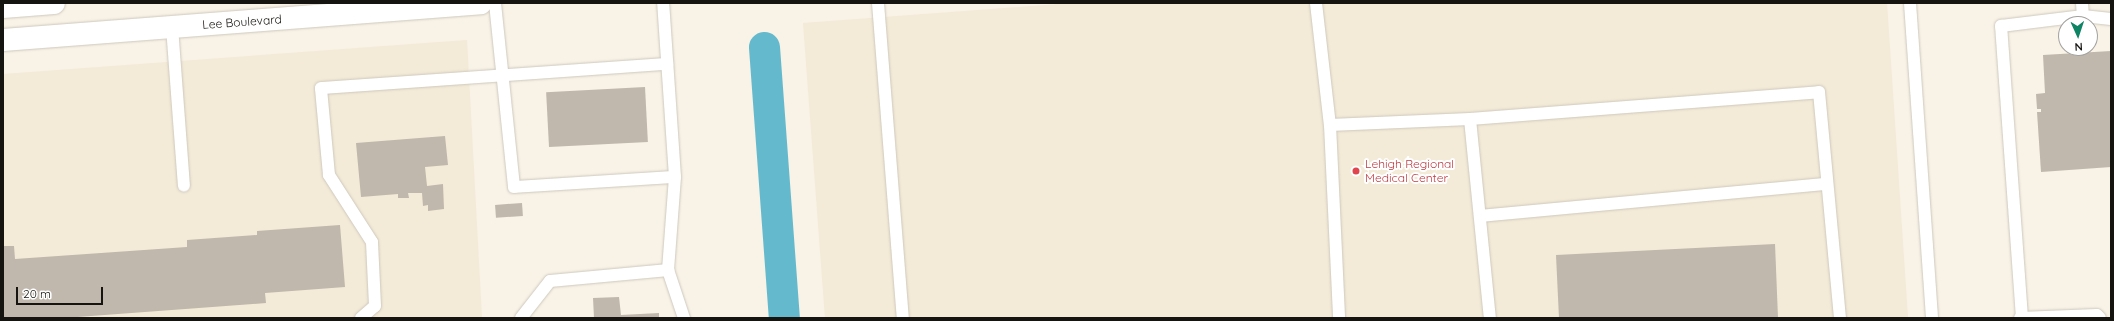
<!DOCTYPE html>
<style>
body{margin:0}
#map{position:relative;width:2114px;height:321px;overflow:hidden;background:#f8f2e7;font-family:Quicksand,sans-serif}
div>[style]{position:absolute}
.built>*{inset:0;background:#f3ead7}
.canal>*{height:31px;margin:-15.5px;padding:0 15.5px;transform-origin:15.5px;border-radius:15.5px;background:#64bacc}
.building>*{inset:0;background:#c0b7ad;transform-origin:0 0}
.roads{filter:drop-shadow(0 0 1px #cec8bd) drop-shadow(0 0 1px #cec8bd)}
.lane>*{height:12px;margin:-6px;padding:0 6px;transform-origin:6px;border-radius:6px;background:#fff}
.secondary>*{height:22px;margin:-11px;padding:0 11px;transform-origin:11px;border-radius:11px;background:#fff}
.dots>*{width:11px;height:11px;translate:-50% -50%;box-sizing:border-box;border:2px solid #fff;border-radius:50%}
span{translate:-50% -50%;white-space:nowrap;text-align:center;line-height:1.15;-webkit-text-stroke:4px #fff;paint-order:stroke}
.street-label{font-size:12px;color:#161410}
.health-label{font-size:12px;color:#be3a42}
.left{translate:0 -50%;text-align:left}
.frame{position:absolute;inset:0;border:4px solid #161410;pointer-events:none}
.north{position:absolute;left:2058px;top:16px;width:40px;height:40px;box-sizing:border-box;background:#fff;border:1px solid #a2a19f;border-radius:50%;rotate:177deg;font-size:11px;font-weight:700;line-height:16px;text-align:center;color:#161410}
.north::after{content:'';display:block;margin:auto;width:14px;height:18px;background:#0d8464;clip-path:polygon(50% 0,100% 100%,50% 72%,0 100%)}
.scale{position:absolute;left:16px;top:287px;width:87px;height:18px;box-sizing:border-box;border:2px solid #161410;border-top:0;padding-left:5px;font-size:12px;line-height:14px;white-space:nowrap;color:#161410;-webkit-text-stroke:3px #fff;paint-order:stroke}
</style>
<div id="map">
<div class="built">
<div style="clip-path:polygon(1072px 3px,1887px 3px,1908px 318px,825px 318px,803px 23px)"></div>
<div style="clip-path:polygon(467px 40px,482px 318px,3px 318px,3px 74px)"></div>
</div>
<div class="canal">
<div style="left:764px;top:47px;width:272px;rotate:85.8deg"></div>
</div>
<div class="building">
<div style="clip-path:polygon(2111px 51px,2111px 167px,2041px 172px,2037px 112px,2041px 112px,2041px 109px,2037px 109px,2036px 94px,2045px 93px,2043px 55px)"></div>
<div style="left:645px;top:87px;width:55px;height:99px;rotate:87deg"></div>
<div style="clip-path:polygon(445px 136px,448px 165px,425px 167px,427px 186px,443px 184px,444px 209px,428px 211px,428px 205px,423px 206px,422px 193px,408px 193px,409px 198px,398px 198px,398px 194px,361px 197px,356px 143px)"></div>
<div style="left:522px;top:203px;width:13px;height:27px;rotate:86deg"></div>
<div style="clip-path:polygon(340px 225px,345px 287px,265px 293px,266px 303px,64px 318px,3px 318px,3px 246px,14px 246px,15px 259px,187px 247px,187px 240px,257px 235px,257px 231px)"></div>
<div style="clip-path:polygon(1775px 244px,1778px 318px,1559px 318px,1556px 255px)"></div>
<div style="clip-path:polygon(619px 297px,621px 315px,659px 313px,659px 318px,594px 318px,593px 298px)"></div>
</div>
<div class="roads">
<div class="lane">
<div style="left:495px;top:3px;width:185px;rotate:84.1deg"></div>
<div style="left:514px;top:187px;width:161px;rotate:-3.6deg"></div>
<div style="left:675px;top:177px;width:174px;rotate:-93.9deg"></div>
<div style="left:878px;top:3px;width:316px;rotate:85.5deg"></div>
<div style="left:1316px;top:3px;width:123px;rotate:83.5deg"></div>
<div style="left:1330px;top:125px;width:193px;rotate:87.3deg"></div>
<div style="left:1910px;top:3px;width:316px;rotate:86deg"></div>
<div style="left:2082px;top:3px;width:13px;rotate:86deg"></div>
<div style="left:172px;top:27px;width:159px;rotate:85.7deg"></div>
<div style="left:1470px;top:119px;width:200px;rotate:84.3deg"></div>
<div style="left:1330px;top:125px;width:140px;rotate:-2.5deg"></div>
<div style="left:1470px;top:119px;width:350px;rotate:-4.4deg"></div>
<div style="left:1819px;top:92px;width:227px;rotate:84.7deg"></div>
<div style="left:1480px;top:216px;width:348px;rotate:-5.3deg"></div>
<div style="left:668px;top:270px;width:93px;rotate:-85.7deg"></div>
<div style="left:361px;top:318px;width:18px;rotate:-41deg"></div>
<div style="left:375px;top:306px;width:64px;rotate:-92.7deg"></div>
<div style="left:372px;top:242px;width:80px;rotate:-122.7deg"></div>
<div style="left:329px;top:175px;width:87px;rotate:-95.3deg"></div>
<div style="left:321px;top:88px;width:347px;rotate:-4deg"></div>
<div style="left:521px;top:318px;width:47px;rotate:-51.9deg"></div>
<div style="left:550px;top:281px;width:119px;rotate:-5.3deg"></div>
<div style="left:668px;top:270px;width:51px;rotate:71.6deg"></div>
<div style="left:2020px;top:318px;width:77px;rotate:-2.2deg"></div>
<div style="left:2097px;top:315px;width:4px;rotate:45deg"></div>
<div style="left:2022px;top:318px;width:293px;rotate:-94.1deg"></div>
<div style="left:2001px;top:26px;width:83px;rotate:-7deg"></div>
<div style="left:2083px;top:16px;width:28px;rotate:6deg"></div>
</div>
<div class="secondary">
<div style="left:3px;top:7px;width:51px;rotate:-4.5deg"></div>
<div style="left:3px;top:40px;width:479px;rotate:-4.4deg"></div>
</div>
</div>
<div class="dots">
<div style="left:1356px;top:171px;background:#e0444e"></div>
</div>
<div class="street-label">
<span style="left:242px;top:22px;rotate:-4deg">Lee Boulevard</span>
</div>
<div class="health-label">
<span class="left" style="left:1365px;top:171px">Lehigh Regional<br>Medical Center</span>
</div>
<div class="frame"></div>
<div class="north">N</div>
<div class="scale">20 m</div>
</div>
